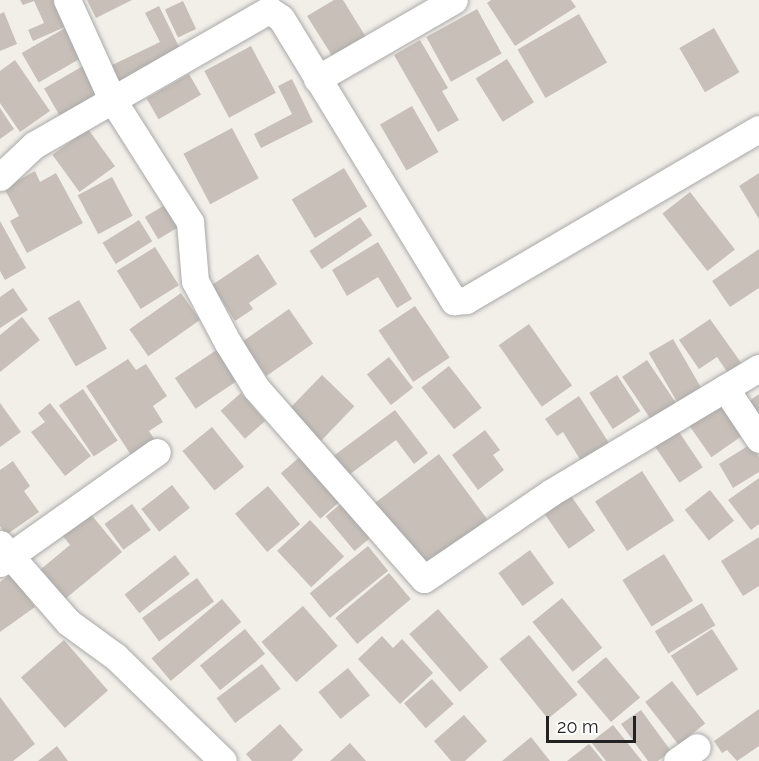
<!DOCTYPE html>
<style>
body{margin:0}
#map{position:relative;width:759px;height:761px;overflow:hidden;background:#f2efe9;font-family:Raleway,sans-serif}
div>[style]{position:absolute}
.building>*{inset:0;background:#c7bfb8;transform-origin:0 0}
.roads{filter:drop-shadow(0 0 2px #a9a9a9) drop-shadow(0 0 2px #a9a9a9)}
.minor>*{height:27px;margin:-13.5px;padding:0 13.5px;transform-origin:13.5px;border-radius:13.5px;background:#fff}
span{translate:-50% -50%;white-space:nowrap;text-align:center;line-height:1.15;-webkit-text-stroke:6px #fff;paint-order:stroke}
.scale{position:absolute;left:546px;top:716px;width:90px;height:27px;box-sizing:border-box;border:3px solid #222;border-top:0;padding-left:8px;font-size:18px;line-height:21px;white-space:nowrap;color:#222;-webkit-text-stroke:4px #fff;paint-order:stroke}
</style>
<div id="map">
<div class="building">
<div style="clip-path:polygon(20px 0,54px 0,65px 27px,33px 41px,28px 30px,44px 23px,34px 1px,23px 5px)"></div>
<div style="clip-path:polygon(87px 0,132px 0,96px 18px)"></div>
<div style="clip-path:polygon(334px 0,343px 0,369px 42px,336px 62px,307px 16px)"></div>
<div style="clip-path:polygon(491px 0,571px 0,576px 7px,515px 46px,487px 3px)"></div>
<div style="left:183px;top:1px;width:31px;height:20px;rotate:65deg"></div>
<div style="clip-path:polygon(159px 6px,181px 51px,116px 83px,108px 67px,160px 42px,145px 13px)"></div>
<div style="left:477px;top:9px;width:51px;height:58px;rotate:61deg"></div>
<div style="clip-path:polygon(4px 12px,17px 44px,0 51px,0 14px)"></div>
<div style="left:579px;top:14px;width:56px;height:71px;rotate:60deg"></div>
<div style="left:65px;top:28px;width:34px;height:50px;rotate:60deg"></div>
<div style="left:714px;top:28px;width:51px;height:40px;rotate:60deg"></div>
<div style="clip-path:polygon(420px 40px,448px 88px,442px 91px,459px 120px,438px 132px,394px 55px)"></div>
<div style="left:251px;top:46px;width:53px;height:53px;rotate:62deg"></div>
<div style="left:507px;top:59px;width:51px;height:37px;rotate:58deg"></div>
<div style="clip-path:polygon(15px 60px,50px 111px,20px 132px,0 103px,0 71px)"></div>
<div style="left:83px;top:66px;width:36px;height:45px;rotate:60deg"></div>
<div style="left:189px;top:74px;width:24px;height:49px;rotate:60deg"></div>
<div style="clip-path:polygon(292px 79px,313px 122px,261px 148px,254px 134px,292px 114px,278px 86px)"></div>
<div style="left:412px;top:106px;width:53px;height:37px;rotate:60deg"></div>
<div style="clip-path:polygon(0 108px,14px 129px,0 139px)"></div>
<div style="left:232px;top:128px;width:57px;height:55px;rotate:62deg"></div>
<div style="left:88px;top:129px;width:46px;height:44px;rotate:54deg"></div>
<div style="left:344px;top:168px;width:45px;height:61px;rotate:59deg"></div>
<div style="clip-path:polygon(35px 171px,40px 182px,56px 173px,83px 223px,27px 253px,10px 221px,19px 216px,4px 188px)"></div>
<div style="clip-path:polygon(759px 173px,759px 219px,739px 186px)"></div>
<div style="left:112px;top:177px;width:44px;height:39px;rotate:62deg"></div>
<div style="left:690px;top:192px;width:73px;height:35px;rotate:52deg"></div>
<div style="left:168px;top:203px;width:26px;height:27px;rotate:59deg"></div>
<div style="left:360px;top:217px;width:22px;height:61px;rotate:56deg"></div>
<div style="left:139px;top:220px;width:25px;height:43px;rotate:58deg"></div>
<div style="clip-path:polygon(0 221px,26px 268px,5px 280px,0 271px)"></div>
<div style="clip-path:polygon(378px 242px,412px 299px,397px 308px,378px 277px,347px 296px,332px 270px)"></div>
<div style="left:155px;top:247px;width:45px;height:45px;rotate:58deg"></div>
<div style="clip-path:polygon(759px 249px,759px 288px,730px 307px,712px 281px)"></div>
<div style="clip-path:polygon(258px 254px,277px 284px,249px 303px,253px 309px,235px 321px,212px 285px)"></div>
<div style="clip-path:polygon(13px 288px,28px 310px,0 328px,0 297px)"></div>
<div style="left:181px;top:293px;width:33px;height:63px;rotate:55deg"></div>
<div style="left:79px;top:300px;width:56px;height:36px;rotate:60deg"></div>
<div style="left:415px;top:306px;width:62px;height:44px;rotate:56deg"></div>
<div style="left:289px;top:309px;width:42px;height:57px;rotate:55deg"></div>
<div style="clip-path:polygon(22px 317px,40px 340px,0 372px,0 335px)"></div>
<div style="clip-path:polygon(710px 319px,742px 364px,728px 373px,717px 357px,699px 369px,679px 340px)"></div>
<div style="left:529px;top:324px;width:75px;height:37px;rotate:55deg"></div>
<div style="left:673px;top:339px;width:56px;height:28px;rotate:60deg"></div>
<div style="left:218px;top:349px;width:37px;height:52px;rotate:56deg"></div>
<div style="left:389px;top:357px;width:39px;height:28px;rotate:52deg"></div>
<div style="clip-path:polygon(128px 359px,136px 370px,146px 364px,167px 396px,153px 406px,163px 422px,149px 431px,157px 443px,133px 458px,86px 386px)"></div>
<div style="left:647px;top:360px;width:54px;height:30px;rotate:56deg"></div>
<div style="left:449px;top:366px;width:53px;height:35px;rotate:52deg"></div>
<div style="left:322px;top:375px;width:45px;height:49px;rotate:44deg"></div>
<div style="left:617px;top:375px;width:43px;height:33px;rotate:57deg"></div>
<div style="left:83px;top:389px;width:62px;height:29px;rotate:56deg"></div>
<div style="left:241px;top:393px;width:37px;height:27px;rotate:49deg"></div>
<div style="clip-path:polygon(759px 394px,759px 425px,745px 404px)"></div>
<div style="clip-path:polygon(579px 396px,609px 443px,581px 461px,563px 432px,557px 436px,545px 419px)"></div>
<div style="left:724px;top:402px;width:38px;height:42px;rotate:55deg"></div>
<div style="clip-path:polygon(0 403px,21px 432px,0 447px)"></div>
<div style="clip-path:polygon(50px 403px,91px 456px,65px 476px,31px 432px,45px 422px,38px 413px)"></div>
<div style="clip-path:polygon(395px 410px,428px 453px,414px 464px,396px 440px,342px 480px,328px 460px)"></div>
<div style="left:212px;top:427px;width:51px;height:38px;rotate:51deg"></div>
<div style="left:677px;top:429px;width:46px;height:28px;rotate:56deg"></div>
<div style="clip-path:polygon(485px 430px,500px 450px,493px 455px,504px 470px,478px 490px,452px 455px)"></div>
<div style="clip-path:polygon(751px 444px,759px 457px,759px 472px,733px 488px,719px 464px)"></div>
<div style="clip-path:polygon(439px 454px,487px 519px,431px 566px,371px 506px)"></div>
<div style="left:302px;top:455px;width:60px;height:28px;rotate:49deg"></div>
<div style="clip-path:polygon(13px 461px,30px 486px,24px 491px,39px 512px,6px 535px,0 526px,0 470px)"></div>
<div style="left:642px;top:471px;width:59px;height:56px;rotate:57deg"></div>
<div style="clip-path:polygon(759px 478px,759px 524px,751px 530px,728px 500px)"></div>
<div style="left:172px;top:485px;width:29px;height:39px;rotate:52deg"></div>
<div style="left:268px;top:486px;width:50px;height:43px;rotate:50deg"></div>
<div style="left:710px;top:490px;width:39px;height:32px;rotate:52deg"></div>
<div style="left:571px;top:496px;width:42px;height:32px;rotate:55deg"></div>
<div style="left:344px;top:501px;width:45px;height:24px;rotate:50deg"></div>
<div style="left:132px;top:504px;width:32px;height:34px;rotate:54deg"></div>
<div style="clip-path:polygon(89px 512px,122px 552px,59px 604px,35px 574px,70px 545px,62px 535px)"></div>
<div style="left:310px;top:520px;width:50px;height:45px;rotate:47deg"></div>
<div style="clip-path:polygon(759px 537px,759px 586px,743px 596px,721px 561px)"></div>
<div style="left:368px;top:546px;width:32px;height:75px;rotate:51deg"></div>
<div style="left:530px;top:550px;width:41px;height:39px;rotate:54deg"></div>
<div style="left:664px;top:554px;width:55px;height:49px;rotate:58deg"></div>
<div style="left:175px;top:555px;width:24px;height:64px;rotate:52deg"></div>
<div style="left:389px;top:573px;width:34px;height:70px;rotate:50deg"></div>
<div style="clip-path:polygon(11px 574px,35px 607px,0 632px,0 582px)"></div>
<div style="left:197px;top:578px;width:29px;height:68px;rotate:54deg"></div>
<div style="left:562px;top:598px;width:64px;height:38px;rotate:51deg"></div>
<div style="left:222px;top:599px;width:30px;height:92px;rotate:50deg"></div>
<div style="left:702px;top:603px;width:26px;height:55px;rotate:59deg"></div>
<div style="left:303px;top:606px;width:53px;height:55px;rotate:49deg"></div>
<div style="left:438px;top:609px;width:77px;height:38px;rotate:49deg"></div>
<div style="left:245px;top:629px;width:32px;height:58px;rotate:51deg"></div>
<div style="left:712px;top:629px;width:48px;height:49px;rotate:57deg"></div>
<div style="left:529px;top:635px;width:77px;height:38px;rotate:51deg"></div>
<div style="clip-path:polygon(382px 636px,393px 648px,402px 639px,433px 673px,400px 704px,358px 659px)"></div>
<div style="left:64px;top:640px;width:67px;height:57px;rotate:49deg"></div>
<div style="left:606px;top:657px;width:53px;height:38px;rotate:50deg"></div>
<div style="left:262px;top:664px;width:31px;height:57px;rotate:53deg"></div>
<div style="left:348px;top:668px;width:35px;height:38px;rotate:51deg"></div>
<div style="left:432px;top:679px;width:33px;height:37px;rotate:49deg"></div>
<div style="left:672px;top:681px;width:54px;height:34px;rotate:52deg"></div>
<div style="clip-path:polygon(0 697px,35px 744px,13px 761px,0 761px)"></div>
<div style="clip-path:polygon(759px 709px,759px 746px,737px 761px,727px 750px,722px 753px,714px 741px)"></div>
<div style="clip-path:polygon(641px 710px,671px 751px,658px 761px,648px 761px,621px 724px)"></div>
<div style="clip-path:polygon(464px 715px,487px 741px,465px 761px,451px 761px,434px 741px)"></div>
<div style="clip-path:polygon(280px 724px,303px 750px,292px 761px,252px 761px,246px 754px)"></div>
<div style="clip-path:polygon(613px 725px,642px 761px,606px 761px,591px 742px)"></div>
<div style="clip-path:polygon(531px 737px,550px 761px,502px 761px)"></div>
<div style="clip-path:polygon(350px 743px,366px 761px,330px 761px)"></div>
<div style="clip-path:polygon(589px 744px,603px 761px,567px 761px)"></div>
<div style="clip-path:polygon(57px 746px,68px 761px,38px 761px)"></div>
</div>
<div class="roads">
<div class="minor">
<div style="left:67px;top:0;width:109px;rotate:65.6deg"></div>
<div style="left:112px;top:99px;width:146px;rotate:57.6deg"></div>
<div style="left:190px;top:222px;width:59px;rotate:85.2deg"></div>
<div style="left:195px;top:281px;width:70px;rotate:62deg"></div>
<div style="left:228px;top:343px;width:53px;rotate:58.1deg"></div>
<div style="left:256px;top:388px;width:254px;rotate:48.7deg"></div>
<div style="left:424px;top:579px;width:153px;rotate:-34.3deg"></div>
<div style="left:550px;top:493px;width:244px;rotate:-30.9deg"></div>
<div style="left:317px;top:79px;width:158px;rotate:-30deg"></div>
<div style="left:0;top:177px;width:47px;rotate:-43.3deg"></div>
<div style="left:34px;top:145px;width:271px;rotate:-29.9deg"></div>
<div style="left:269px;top:10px;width:14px;rotate:34deg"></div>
<div style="left:281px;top:18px;width:332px;rotate:58.6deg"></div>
<div style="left:454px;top:301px;width:12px;rotate:-5deg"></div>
<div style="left:466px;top:300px;width:339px;rotate:-30.3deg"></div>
<div style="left:725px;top:388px;width:61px;rotate:56.3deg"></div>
<div style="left:0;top:544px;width:103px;rotate:48.9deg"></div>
<div style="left:68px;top:622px;width:59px;rotate:36.1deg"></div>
<div style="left:116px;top:657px;width:149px;rotate:44.2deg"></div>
<div style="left:0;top:563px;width:192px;rotate:-35.3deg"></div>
<div style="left:677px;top:761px;width:24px;rotate:-35deg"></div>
</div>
</div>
<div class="scale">20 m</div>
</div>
